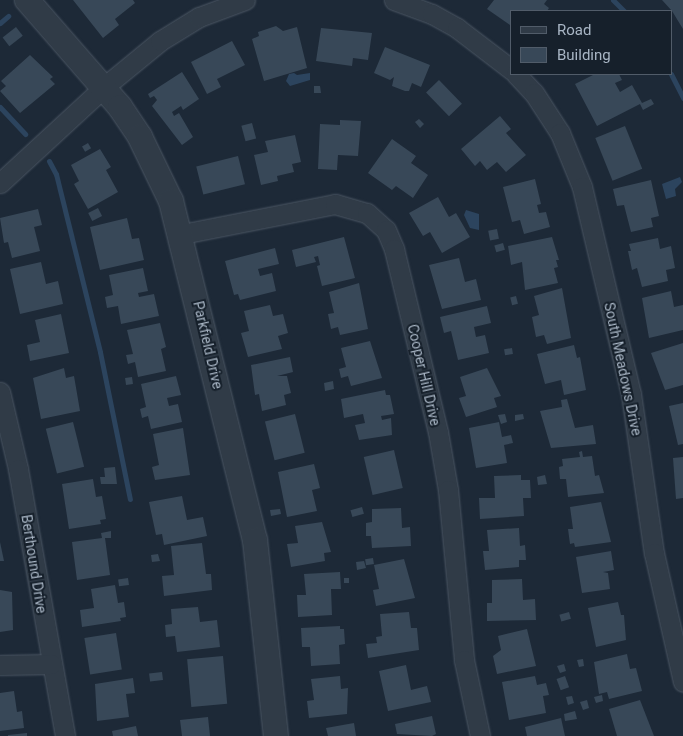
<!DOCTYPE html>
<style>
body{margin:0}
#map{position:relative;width:683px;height:736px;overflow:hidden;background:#1d2937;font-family:Roboto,sans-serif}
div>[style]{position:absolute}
.water>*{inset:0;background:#2c445e}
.stream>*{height:5px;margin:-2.5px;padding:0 2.5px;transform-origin:2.5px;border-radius:2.5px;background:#2c445e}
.building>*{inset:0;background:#384858;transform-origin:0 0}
.roads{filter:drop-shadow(0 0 1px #4b5663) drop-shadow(0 0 1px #4b5663)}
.minor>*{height:19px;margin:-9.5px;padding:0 9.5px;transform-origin:9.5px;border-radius:9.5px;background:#303b47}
.tertiary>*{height:24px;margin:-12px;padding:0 12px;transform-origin:12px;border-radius:12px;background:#303b47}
span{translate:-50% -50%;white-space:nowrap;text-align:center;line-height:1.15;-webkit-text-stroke:4px #16202b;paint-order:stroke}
.street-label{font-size:14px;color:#a9b6c5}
.legend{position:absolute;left:510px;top:10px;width:162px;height:65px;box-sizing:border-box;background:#16202b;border:1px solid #515c69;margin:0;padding:6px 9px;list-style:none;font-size:15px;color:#a9b6c5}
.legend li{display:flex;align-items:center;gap:10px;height:25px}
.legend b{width:25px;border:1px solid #515c69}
</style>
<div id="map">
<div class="water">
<div style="clip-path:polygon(294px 73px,297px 75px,310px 73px,310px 80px,290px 86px,286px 81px,289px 74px)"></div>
<div style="clip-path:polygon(680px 177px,682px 182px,675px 189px,676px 196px,666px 199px,662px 184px)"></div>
<div style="clip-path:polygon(466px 210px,479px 214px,479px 230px,470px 228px,464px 215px)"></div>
</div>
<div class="stream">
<div style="left:613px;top:0;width:16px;rotate:45deg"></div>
<div style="left:0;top:23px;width:11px;rotate:-41deg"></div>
<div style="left:671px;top:74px;width:27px;rotate:63deg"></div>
<div style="left:0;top:107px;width:37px;rotate:47deg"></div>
<div style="left:49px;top:161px;width:15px;rotate:62deg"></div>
<div style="left:56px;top:174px;width:183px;rotate:76.1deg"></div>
<div style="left:100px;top:352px;width:150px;rotate:78.5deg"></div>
</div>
<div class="building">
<div style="clip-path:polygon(73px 0,133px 0,135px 3px,115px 19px,119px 25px,103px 38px)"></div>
<div style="clip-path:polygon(494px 0,547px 0,544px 4px,549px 8px,547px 11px,512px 11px,510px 25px,487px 9px)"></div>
<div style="clip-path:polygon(662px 0,683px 0,683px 29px,672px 11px)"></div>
<div style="clip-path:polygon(276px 26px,283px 31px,297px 27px,307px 68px,264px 81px,252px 39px,259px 36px,258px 32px)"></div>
<div style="left:16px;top:27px;width:11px;height:17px;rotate:52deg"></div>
<div style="clip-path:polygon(321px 28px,372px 33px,368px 60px,353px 58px,352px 66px,316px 61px)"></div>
<div style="clip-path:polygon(232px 41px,245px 65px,217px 79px,221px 87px,207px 94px,191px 62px)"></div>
<div style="clip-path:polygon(385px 47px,430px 65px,421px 87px,412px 83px,409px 91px,405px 91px,392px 86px,394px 77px,390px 80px,374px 73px)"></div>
<div style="clip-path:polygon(30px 55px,53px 77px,50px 79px,55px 84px,20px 113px,0 91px,6px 86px,1px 81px)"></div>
<div style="clip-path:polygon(182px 72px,199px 99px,183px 110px,181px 106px,172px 112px,174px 116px,179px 113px,193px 137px,182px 145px,152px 106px,157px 100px,154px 96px,150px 98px,148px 94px)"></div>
<div style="clip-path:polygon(595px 74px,619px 74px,622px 80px,615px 83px,620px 92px,632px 85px,642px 103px,651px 99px,654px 104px,643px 110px,640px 104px,597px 126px,575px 84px)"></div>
<div style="left:439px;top:80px;width:33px;height:18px;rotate:46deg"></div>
<div style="clip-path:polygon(314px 86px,320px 86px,321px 93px,314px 93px)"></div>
<div style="clip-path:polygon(500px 116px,511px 129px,506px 133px,526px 155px,506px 172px,497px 162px,487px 170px,480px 161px,475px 166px,461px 149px)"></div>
<div style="clip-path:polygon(419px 119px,424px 124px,420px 128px,415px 122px)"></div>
<div style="clip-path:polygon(340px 120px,361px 121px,358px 156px,338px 155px,337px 170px,318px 169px,320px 124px,340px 125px)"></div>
<div style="left:252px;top:123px;width:16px;height:11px;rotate:75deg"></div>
<div style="left:625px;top:126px;width:46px;height:32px;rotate:68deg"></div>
<div style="clip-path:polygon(295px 135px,301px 162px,292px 164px,294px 172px,277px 176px,278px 181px,261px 185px,254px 155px,268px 152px,265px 141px)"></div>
<div style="clip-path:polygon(392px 139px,416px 156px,411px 163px,428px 175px,413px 198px,396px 186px,392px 190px,368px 173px)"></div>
<div style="left:88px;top:143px;width:6px;height:7px;rotate:59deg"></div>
<div style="clip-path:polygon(100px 149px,111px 167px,106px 170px,118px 192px,88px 209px,74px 184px,79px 181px,71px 165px)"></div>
<div style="left:238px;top:156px;width:29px;height:43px;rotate:76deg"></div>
<div style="clip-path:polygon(535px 179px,541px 204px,537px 205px,539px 213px,546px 212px,550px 227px,524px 234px,520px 220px,512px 222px,503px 187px)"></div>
<div style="clip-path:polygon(651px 180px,659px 216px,651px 218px,653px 227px,631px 232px,624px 205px,617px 206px,613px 189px)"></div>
<div style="clip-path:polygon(438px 197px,449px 217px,456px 213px,470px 237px,442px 253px,430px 232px,423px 236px,409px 213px)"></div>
<div style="left:98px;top:208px;width:9px;height:11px;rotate:63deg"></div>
<div style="clip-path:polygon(38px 209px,42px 225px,34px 227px,40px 251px,12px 258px,8px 242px,4px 243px,0 218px)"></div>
<div style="clip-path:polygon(127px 218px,132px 239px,139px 238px,144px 260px,100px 270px,90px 227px)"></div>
<div style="left:497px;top:229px;width:10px;height:9px;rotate:79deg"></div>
<div style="clip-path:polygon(344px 237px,355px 278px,322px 286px,317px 266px,320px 265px,318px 256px,314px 257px,316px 262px,296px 267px,292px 250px)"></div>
<div style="clip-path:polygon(552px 237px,559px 260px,556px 260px,558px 267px,554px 268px,558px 283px,525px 290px,522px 262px,511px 265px,508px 246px)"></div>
<div style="clip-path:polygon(658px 238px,660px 249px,671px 246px,675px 268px,666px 270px,668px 281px,642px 287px,637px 268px,632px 270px,628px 251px,631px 251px,629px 244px)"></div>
<div style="left:503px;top:243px;width:7px;height:9px;rotate:74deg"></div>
<div style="clip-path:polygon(275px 248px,279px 264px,258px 269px,260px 276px,272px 273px,276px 291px,240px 300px,238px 294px,234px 295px,225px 261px)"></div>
<div style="clip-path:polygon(459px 258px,465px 282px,476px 279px,481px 300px,442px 309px,429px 265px)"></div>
<div style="clip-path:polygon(41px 262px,46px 284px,58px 281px,63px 304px,20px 314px,10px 269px)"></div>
<div style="clip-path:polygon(143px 268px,148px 291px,138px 293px,139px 297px,154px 294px,159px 316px,121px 324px,118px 306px,107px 308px,105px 297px,113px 295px,109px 275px)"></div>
<div style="clip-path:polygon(359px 283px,368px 329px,340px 335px,338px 327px,331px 329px,328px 314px,334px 313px,329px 292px)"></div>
<div style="clip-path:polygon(562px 288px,571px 338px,547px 344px,544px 335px,536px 337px,532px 317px,539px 315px,534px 296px)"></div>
<div style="clip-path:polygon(671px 291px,674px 307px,683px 305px,683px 330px,649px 338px,642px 298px)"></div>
<div style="left:516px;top:296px;width:8px;height:6px;rotate:76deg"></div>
<div style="clip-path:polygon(270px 305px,273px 316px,283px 314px,288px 333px,278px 336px,282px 349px,248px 357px,241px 333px,249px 331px,244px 311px)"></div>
<div style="clip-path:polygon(487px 306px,491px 323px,474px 327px,476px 337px,485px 335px,489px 353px,458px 360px,451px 331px,444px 333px,440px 317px)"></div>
<div style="clip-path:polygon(61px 314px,69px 353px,30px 361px,27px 345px,40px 342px,35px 320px)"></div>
<div style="clip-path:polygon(160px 323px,166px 347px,161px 349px,166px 371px,138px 377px,135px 362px,128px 364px,126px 355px,133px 354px,127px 330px)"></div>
<div style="clip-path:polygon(370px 341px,382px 378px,351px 386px,348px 376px,341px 378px,339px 369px,346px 367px,341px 348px)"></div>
<div style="clip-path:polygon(683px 343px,683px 385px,665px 390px,651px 353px)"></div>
<div style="clip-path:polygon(574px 345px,577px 358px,580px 357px,586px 390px,564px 395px,561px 380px,545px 384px,537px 354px)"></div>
<div style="left:512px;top:348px;width:6px;height:8px;rotate:81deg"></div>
<div style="clip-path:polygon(290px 357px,293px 372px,277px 376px,287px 376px,291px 393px,284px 395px,286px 405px,262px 411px,259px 394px,255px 395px,251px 365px)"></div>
<div style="clip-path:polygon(64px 368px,66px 378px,74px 376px,80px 411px,41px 419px,33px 378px)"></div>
<div style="clip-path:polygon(487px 368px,501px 396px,494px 398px,497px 407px,466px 417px,459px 398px,466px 396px,460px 377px)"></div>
<div style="clip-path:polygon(176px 376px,181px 395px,167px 398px,169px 406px,178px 404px,182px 422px,151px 429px,148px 416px,142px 418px,140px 409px,146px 407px,141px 384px)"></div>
<div style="left:132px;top:377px;width:7px;height:7px;rotate:82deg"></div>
<div style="clip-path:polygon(333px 381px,334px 389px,325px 391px,324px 383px)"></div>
<div style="clip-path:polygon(385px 390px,386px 395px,390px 395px,394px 414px,381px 416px,382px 420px,391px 418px,392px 435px,359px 440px,355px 425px,365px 423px,363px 414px,344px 418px,341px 399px)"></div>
<div style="clip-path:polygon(567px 399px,575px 428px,593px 425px,596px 444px,551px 448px,540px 411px,562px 407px,561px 400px)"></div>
<div style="clip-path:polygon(683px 403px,683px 444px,678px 445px,669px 406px)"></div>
<div style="left:295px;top:414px;width:40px;height:31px;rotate:76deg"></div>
<div style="clip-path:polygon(505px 414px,507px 422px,501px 424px,498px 415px)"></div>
<div style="clip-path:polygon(523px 414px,524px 419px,515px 421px,515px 415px)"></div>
<div style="left:73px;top:422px;width:46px;height:28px;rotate:76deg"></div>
<div style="clip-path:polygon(499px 422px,502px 437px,511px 435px,513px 443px,504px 445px,507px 463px,476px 468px,469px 428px)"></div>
<div style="clip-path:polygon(183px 428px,190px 475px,155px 480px,152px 467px,159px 465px,153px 434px)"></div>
<div style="left:394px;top:450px;width:39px;height:31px;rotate:77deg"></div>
<div style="clip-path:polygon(582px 451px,583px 457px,592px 456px,595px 476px,599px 475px,604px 493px,568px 497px,566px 479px,560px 479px,559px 467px,563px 466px,562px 459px,580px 457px,579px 452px)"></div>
<div style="clip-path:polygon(683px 457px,683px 498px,676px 499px,673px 458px)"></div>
<div style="clip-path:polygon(314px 464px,320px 488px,312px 490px,317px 511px,287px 517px,278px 472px)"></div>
<div style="clip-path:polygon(115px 467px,117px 484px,101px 484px,100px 477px,105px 477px,104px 468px)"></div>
<div style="clip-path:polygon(521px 475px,521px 480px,530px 480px,531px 498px,523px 498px,524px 516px,480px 519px,479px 498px,495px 498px,494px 476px)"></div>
<div style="clip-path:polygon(545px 475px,547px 484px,538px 485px,537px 477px)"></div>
<div style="clip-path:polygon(93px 479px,96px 497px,102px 496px,106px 519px,100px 520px,101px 524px,69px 529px,62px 484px)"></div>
<div style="clip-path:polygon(182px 496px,187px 520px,203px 517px,207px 536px,164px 545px,162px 534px,156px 535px,149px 502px)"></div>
<div style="clip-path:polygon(601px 502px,611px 542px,575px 547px,574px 543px,570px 544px,568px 529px,573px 529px,570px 507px)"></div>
<div style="left:362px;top:507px;width:7px;height:12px;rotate:74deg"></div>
<div style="clip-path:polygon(401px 508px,402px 528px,410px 527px,411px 546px,372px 548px,371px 536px,366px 536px,366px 523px,372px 522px,372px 509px)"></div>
<div style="clip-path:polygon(280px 509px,281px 514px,271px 516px,270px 510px)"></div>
<div style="clip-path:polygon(322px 522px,331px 552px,324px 553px,325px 561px,291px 567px,287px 544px,298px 543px,295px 526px)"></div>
<div style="clip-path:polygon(519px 528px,520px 546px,525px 545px,526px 560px,519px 560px,519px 567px,485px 570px,483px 551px,489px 551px,487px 530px)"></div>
<div style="clip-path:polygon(111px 531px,111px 538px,105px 538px,110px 575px,77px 580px,72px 542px,102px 538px,101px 533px)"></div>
<div style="clip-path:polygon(0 542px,4px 561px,0 561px)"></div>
<div style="clip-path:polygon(202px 543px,206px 574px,211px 574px,212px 590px,164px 596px,162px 576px,174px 575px,171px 546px)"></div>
<div style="clip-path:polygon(611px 551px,614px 570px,603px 572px,608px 573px,610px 589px,582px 593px,576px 557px)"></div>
<div style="clip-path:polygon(158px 554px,160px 561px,152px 562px,151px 555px)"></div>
<div style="left:373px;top:558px;width:6px;height:8px;rotate:81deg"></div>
<div style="clip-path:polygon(404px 559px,415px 598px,376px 606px,373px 590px,379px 589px,374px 565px)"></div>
<div style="clip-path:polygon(364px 561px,366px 568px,357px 570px,356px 562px)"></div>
<div style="clip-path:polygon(340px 572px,341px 589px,331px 589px,332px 615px,298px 617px,297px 595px,306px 595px,304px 574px)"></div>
<div style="left:128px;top:578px;width:7px;height:10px;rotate:82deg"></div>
<div style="left:344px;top:578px;width:5px;height:5px"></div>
<div style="clip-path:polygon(522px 579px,523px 600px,535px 599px,536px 620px,487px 621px,487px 603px,492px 603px,492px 580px)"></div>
<div style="clip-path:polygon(115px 585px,118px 603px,124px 602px,126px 617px,120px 618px,121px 621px,82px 627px,80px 610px,94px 608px,91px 589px)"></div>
<div style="clip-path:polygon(0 590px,12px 592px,13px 630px,0 632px)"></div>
<div style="clip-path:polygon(618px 602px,621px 615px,624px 615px,626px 640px,596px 647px,588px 608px)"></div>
<div style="clip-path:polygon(198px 607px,200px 622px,217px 620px,220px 647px,177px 652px,175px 636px,166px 637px,165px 625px,172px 624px,171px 609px)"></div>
<div style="clip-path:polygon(409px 612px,411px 628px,417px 628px,419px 650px,368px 658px,366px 644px,377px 643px,376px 637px,382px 636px,380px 614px)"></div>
<div style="left:569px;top:612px;width:7px;height:10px;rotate:74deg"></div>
<div style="clip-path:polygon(340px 626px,340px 629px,344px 629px,345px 644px,339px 645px,340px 664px,311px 666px,310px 647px,302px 647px,301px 628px)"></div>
<div style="clip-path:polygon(527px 629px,536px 666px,497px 674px,493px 656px,501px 650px,498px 636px)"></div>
<div style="left:116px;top:633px;width:37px;height:32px;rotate:81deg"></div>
<div style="clip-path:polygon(627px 654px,630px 669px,636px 668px,642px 691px,609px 699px,607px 692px,599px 694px,594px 662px)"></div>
<div style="left:223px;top:656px;width:48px;height:36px;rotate:85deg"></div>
<div style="clip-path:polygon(583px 659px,584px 666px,579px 667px,577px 660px)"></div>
<div style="clip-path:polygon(564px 664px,566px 671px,560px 673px,557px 666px)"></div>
<div style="clip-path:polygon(406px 665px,411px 690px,427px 686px,431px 702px,388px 711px,379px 671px)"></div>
<div style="left:162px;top:672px;width:8px;height:13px;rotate:83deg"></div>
<div style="clip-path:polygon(340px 676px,341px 689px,348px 688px,347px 714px,309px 718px,307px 701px,314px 700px,311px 679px)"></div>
<div style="clip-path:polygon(535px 676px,537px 685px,546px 683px,549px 695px,543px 696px,546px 713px,509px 720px,502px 682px)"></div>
<div style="left:565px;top:676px;width:12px;height:9px;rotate:70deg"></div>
<div style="clip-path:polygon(133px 678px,135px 693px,126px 694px,129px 717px,97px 721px,95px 684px)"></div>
<div style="clip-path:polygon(14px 691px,17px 712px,22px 711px,24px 728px,0 731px,0 693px)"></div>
<div style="clip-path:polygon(602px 695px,603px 701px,596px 703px,594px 697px)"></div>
<div style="clip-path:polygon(572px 696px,574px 703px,568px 705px,566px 697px)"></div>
<div style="clip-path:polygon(587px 700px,589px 708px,583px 710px,580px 702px)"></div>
<div style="clip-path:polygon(640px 700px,654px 736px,617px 736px,609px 709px)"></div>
<div style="clip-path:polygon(575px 711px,577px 719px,565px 721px,564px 714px)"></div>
<div style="clip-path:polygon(432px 716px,436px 734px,432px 736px,397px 734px,395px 724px)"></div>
<div style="clip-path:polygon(208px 717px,210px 736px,182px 736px,180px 720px)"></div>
<div style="clip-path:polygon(561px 718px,565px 736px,527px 736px,525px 727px)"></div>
<div style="clip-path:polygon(354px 723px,356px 736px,328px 736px,326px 728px)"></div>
<div style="clip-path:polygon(136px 726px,138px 736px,113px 736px,112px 731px)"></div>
<div style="clip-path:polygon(27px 733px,27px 736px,8px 736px,8px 735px)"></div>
</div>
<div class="roads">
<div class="minor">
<div style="left:394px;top:0;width:40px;rotate:20.2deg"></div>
<div style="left:432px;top:14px;width:29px;rotate:29deg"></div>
<div style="left:457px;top:28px;width:69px;rotate:37.4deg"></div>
<div style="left:516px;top:74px;width:26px;rotate:47deg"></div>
<div style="left:534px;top:93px;width:48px;rotate:57deg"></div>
<div style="left:560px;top:133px;width:58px;rotate:67.8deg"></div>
<div style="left:582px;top:187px;width:213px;rotate:76.7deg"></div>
<div style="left:631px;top:394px;width:161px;rotate:81.8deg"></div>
<div style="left:654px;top:553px;width:132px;rotate:77.3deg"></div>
<div style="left:0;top:183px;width:142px;rotate:-42.7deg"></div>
<div style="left:104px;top:87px;width:72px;rotate:-39.4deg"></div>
<div style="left:160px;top:41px;width:46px;rotate:-31.6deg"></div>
<div style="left:199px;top:17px;width:49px;rotate:-20.3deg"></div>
<div style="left:182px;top:234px;width:156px;rotate:-11.1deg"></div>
<div style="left:335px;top:204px;width:33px;rotate:16deg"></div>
<div style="left:367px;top:213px;width:25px;rotate:42deg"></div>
<div style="left:386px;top:230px;width:21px;rotate:67deg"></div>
<div style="left:394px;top:249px;width:188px;rotate:76.5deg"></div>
<div style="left:438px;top:432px;width:59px;rotate:80.2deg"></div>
<div style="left:448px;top:490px;width:171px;rotate:84.6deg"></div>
<div style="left:464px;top:660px;width:78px;rotate:78.1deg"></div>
<div style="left:0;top:392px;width:79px;rotate:76.8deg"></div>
<div style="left:18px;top:469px;width:271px;rotate:80deg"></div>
<div style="left:0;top:665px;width:51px;rotate:-1.1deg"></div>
</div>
<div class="tertiary">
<div style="left:27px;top:0;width:142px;rotate:49deg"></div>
<div style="left:120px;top:107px;width:36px;rotate:56deg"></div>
<div style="left:140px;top:137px;width:71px;rotate:64.2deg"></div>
<div style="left:171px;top:201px;width:349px;rotate:76.1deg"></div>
<div style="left:255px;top:540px;width:197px;rotate:83.9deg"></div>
</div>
</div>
<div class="street-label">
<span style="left:208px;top:345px;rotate:77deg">Parkfield Drive</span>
<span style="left:623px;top:369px;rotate:78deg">South Meadows Drive</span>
<span style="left:424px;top:375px;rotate:77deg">Cooper Hill Drive</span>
<span style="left:34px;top:564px;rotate:81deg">Berthound Drive</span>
</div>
<ul class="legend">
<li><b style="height:6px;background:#303b47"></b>Road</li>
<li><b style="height:14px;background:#384858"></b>Building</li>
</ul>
</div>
